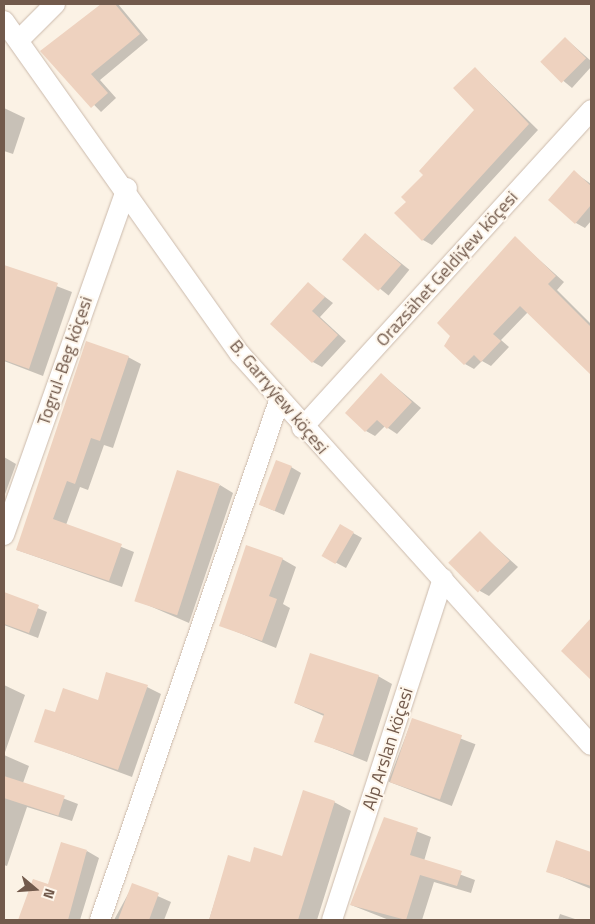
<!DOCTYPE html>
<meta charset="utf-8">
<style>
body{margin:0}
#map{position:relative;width:595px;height:924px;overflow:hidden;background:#fbf2e5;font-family:"Titillium Web",sans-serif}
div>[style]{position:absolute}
.shadow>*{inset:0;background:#0003;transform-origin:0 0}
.building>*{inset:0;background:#eed2bf;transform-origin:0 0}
.roads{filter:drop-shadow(0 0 1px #cbbaac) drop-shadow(0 0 1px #cbbaac)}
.minor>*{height:20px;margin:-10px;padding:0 10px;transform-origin:10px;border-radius:10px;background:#fff}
span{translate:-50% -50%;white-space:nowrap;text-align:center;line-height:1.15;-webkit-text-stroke:4px #fef6eb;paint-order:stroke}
.street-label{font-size:18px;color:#725a4c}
.frame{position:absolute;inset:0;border:5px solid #725a4c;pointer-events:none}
.north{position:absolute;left:10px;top:864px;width:50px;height:50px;-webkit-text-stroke:4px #fef6eb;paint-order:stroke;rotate:108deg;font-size:14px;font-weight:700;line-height:20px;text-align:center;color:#725a4c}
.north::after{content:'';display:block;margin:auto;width:18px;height:22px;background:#725a4c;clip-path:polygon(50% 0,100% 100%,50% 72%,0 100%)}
</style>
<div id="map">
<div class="shadow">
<div style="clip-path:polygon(102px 4px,118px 4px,148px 40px,100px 80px,116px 98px,101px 112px,42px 51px)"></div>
<div style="clip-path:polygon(565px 38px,591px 61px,591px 67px,572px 88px,543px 64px)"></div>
<div style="clip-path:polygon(475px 68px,538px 130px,432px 245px,423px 240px,408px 202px,476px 110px)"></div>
<div style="clip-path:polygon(4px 108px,25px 118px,13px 154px,4px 151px)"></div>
<div style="clip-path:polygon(574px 172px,591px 184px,591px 221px,585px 228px,576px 223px)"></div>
<div style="left:365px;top:234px;width:57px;height:33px;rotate:39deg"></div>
<div style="clip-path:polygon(515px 238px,564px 282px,557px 290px,591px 324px,591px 373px,528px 312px,501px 340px,509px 347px,491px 366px,482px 361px,474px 369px,465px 364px)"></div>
<div style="clip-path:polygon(4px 266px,72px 292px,43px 376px,4px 361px)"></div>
<div style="clip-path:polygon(308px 284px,333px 303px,320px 317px,346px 341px,322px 367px,313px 362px)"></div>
<div style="clip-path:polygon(128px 357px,141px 364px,113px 448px,104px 445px,88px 490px,80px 487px,66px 525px,134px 552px,122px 587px,17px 550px)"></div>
<div style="clip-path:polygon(382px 375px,421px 408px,397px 434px,385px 426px,375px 436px,366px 431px)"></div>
<div style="clip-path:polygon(4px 457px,16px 464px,4px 497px)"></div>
<div style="clip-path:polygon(291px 467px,301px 473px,284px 515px,261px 505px)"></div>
<div style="clip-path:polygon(220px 485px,233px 493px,189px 623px,136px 600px)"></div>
<div style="clip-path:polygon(353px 533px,362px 538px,346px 568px,333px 561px)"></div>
<div style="clip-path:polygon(480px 533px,518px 567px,489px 596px,480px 591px)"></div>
<div style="clip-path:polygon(282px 559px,296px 567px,283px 604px,290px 608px,276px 648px,220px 625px)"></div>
<div style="clip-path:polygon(4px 594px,47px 612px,38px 638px,4px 625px)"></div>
<div style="clip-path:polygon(378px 676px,392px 684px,367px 762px,315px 741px,324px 716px,295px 703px)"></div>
<div style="clip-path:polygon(4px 685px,25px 695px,4px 755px,29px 766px,23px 783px,78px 804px,72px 821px,27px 807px,7px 866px,4px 865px)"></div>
<div style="clip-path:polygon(147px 687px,161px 694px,132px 777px,35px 741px,56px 714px)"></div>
<div style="left:412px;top:720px;width:68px;height:66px;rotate:21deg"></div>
<div style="clip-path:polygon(334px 802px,351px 811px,317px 920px,209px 920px,229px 857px,251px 863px,282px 857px)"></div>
<div style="clip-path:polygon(385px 819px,431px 837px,424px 861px,475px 880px,471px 893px,434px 882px,422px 920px,389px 920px,351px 905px)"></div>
<div style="clip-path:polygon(557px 842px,591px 853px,591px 889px,548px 871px)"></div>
<div style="clip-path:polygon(87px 851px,99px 858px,80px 920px,19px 920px,33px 880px,49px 886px)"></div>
<div style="clip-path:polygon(133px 885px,171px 902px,164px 920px,114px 920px)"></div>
<div style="clip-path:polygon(560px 914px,578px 920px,558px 920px)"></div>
</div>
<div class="building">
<div style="clip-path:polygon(101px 4px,115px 4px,140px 34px,91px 74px,108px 93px,91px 108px,40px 51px)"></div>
<div style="left:565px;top:37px;width:30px;height:35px;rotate:45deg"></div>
<div style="clip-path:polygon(475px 67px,529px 124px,422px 241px,394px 213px,406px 202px,401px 197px,423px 175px,419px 171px,474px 110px,453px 88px)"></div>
<div style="clip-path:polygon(574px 170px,591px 186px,591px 205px,575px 224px,548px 200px)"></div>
<div style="left:365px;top:233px;width:48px;height:35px;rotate:41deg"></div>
<div style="clip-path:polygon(515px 236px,556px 276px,548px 284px,591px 327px,591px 375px,520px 306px,493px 334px,501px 341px,481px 362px,474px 355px,464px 365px,444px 346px,450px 336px,437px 323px)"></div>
<div style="clip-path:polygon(4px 265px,58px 283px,29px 369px,4px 360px)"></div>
<div style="clip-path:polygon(308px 282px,325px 297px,312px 311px,338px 335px,312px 363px,270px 324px)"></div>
<div style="clip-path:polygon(86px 341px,129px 356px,100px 441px,91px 438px,75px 484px,67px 481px,53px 519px,122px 544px,109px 581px,16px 550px)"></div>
<div style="clip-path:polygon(381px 373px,412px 402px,387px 429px,377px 420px,365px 432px,345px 413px)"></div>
<div style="left:276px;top:460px;width:17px;height:48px;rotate:21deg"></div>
<div style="left:177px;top:470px;width:45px;height:138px;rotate:18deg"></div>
<div style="left:340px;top:524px;width:16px;height:37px;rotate:30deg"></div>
<div style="left:480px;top:531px;width:42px;height:45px;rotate:45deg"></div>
<div style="clip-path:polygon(246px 545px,283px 558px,269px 596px,277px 599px,262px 641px,219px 626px)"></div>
<div style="clip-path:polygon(4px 592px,39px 605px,29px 633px,4px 624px)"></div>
<div style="clip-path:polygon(591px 618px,591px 680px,561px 651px)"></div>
<div style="clip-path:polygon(310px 653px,379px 675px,353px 755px,314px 742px,324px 714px,294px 703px)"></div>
<div style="clip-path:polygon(106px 672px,148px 685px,118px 770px,34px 742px,45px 709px,55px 712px,63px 688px,98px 700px)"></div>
<div style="left:412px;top:718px;width:53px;height:68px;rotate:19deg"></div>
<div style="left:4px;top:776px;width:64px;height:21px;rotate:18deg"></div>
<div style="clip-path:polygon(303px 790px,335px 801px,298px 920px,209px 920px,228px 855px,250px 862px,254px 847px,282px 856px)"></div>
<div style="clip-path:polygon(384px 817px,418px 828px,410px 855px,462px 871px,457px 886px,420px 875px,406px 920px,350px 905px)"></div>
<div style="clip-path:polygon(556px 840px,591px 852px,591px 886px,546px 872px)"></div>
<div style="clip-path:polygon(61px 842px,87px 850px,68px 920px,18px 920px,33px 879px,48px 884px)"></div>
<div style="clip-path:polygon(132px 883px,159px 893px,149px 920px,118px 920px)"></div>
</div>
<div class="roads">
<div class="minor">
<div style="left:4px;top:21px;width:408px;rotate:54.7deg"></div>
<div style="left:240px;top:354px;width:525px;rotate:48.09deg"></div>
<div style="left:19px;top:40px;width:51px;rotate:-45deg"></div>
<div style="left:302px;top:428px;width:430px;rotate:-47.7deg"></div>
<div style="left:4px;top:535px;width:368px;rotate:-70.5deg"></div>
<div style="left:100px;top:920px;width:549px;rotate:-70.97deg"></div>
<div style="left:332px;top:920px;width:359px;rotate:-72deg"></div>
</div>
</div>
<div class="street-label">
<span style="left:447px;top:269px;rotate:-48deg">Orazsähet Geldiýew köçesi</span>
<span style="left:65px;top:361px;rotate:-71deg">Togrul-Beg köçesi</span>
<span style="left:279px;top:397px;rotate:50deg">B. Garryýew köçesi</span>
<span style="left:388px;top:749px;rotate:-72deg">Alp Arslan köçesi</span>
</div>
<div class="frame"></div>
<div class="north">N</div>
</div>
